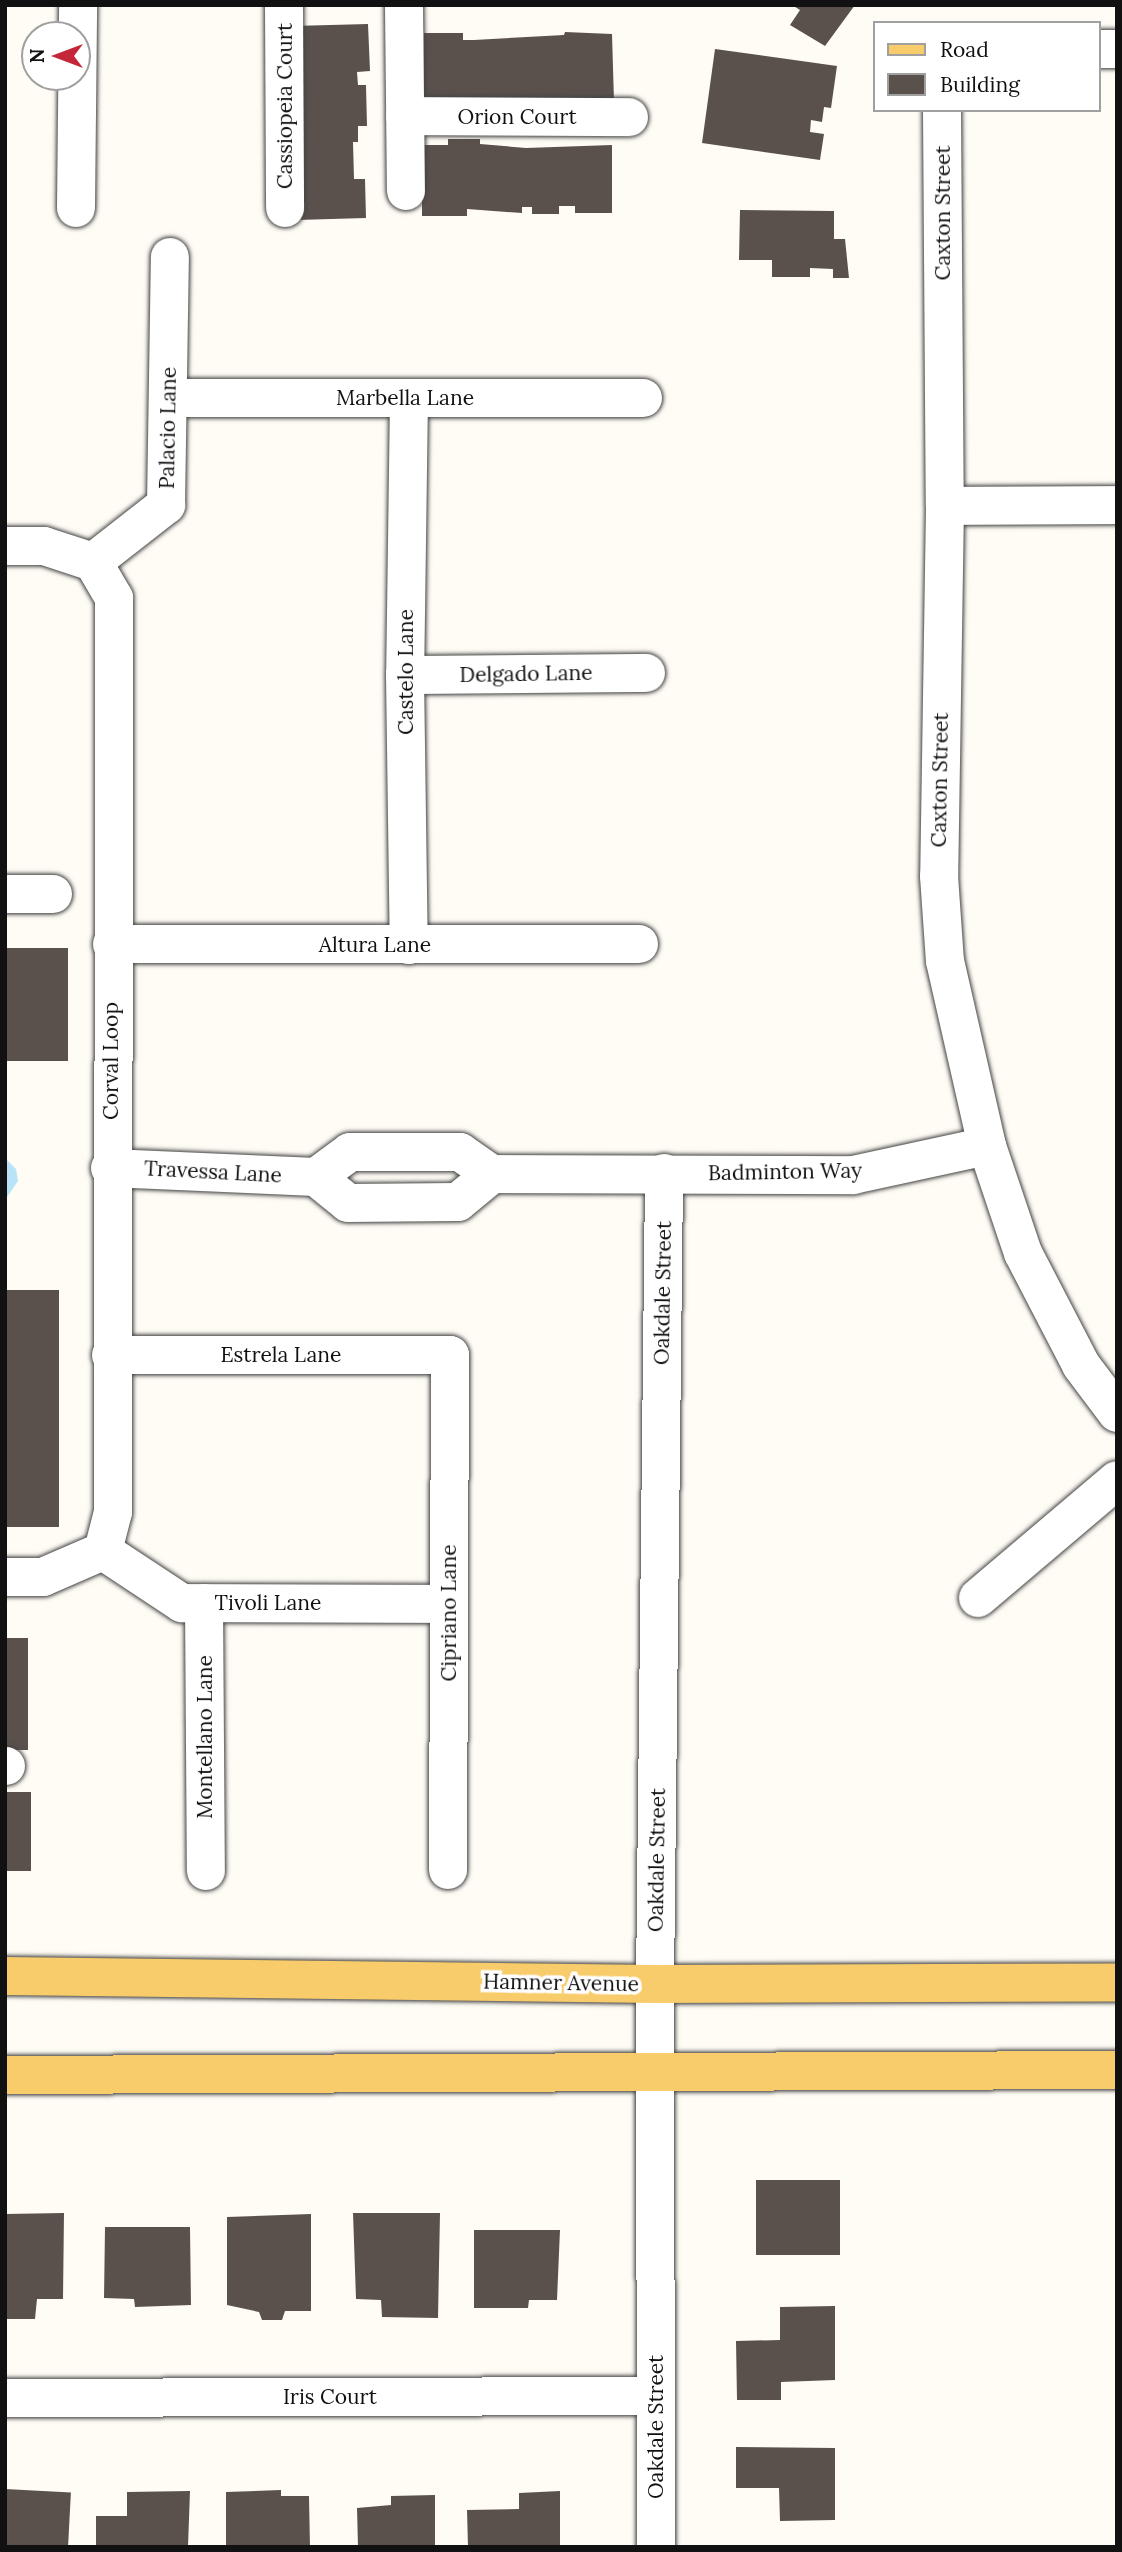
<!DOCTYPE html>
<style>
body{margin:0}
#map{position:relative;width:1122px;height:2552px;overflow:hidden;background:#fffcf5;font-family:Lora,serif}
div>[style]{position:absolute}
.water>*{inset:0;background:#b9e4f7}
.building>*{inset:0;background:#5a514d;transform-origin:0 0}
.roads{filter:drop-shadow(0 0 2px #444) drop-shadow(0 0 2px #444)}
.minor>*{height:38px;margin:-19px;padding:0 19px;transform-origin:19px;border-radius:19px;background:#fff}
.tertiary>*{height:38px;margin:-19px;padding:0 19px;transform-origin:19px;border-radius:19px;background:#fff}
.primary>*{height:38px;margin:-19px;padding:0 19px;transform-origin:19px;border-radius:19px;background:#f8cc6b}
span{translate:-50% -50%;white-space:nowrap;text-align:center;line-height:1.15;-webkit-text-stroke:7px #fff;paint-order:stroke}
.street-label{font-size:21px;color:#111}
.frame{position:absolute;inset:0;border:7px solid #111;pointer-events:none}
.legend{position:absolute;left:873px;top:21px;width:228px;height:91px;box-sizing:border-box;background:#fff;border:2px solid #a0a0a0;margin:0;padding:9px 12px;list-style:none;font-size:21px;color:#111}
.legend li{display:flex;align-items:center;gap:14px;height:35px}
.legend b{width:35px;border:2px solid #a0a0a0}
.north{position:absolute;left:21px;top:21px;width:70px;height:70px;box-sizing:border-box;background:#fff;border:2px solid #a0a0a0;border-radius:50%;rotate:270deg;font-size:19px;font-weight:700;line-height:28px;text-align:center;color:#111}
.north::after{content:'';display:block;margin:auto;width:24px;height:32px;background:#c32739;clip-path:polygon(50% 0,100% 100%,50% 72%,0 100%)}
</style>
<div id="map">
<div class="water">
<div style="clip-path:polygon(5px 1158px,16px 1169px,18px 1181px,5px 1200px)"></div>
</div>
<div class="building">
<div style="clip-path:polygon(792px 5px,855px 5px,825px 46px,790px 25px,800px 10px)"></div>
<div style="clip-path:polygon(368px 24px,370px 71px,357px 72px,358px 85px,366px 85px,367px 126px,358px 126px,358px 142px,353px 142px,354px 179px,365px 179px,366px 218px,297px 220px,293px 26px)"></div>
<div style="clip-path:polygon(565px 32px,612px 34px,614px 101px,424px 101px,424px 33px,463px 33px,463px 40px,474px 40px,564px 35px)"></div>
<div style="clip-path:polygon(715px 49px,837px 66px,831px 108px,824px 107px,822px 122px,811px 120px,810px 132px,824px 134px,820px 160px,702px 143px)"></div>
<div style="clip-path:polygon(448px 139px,480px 139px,480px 144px,526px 148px,612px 145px,612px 213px,575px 213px,575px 206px,559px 206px,559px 214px,532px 214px,532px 207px,522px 207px,522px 213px,467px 209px,467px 216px,422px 216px,422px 145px,448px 145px)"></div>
<div style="clip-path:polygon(740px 210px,834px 211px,834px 239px,845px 239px,849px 278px,833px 278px,833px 269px,810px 268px,810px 277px,772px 277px,772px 260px,739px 260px)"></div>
<div style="left:5px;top:948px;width:63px;height:113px"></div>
<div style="left:5px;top:1290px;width:54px;height:237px"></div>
<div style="left:5px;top:1638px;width:23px;height:112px"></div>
<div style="left:5px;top:1792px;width:26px;height:79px"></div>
<div style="left:756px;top:2180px;width:84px;height:75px"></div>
<div style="clip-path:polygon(64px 2213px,63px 2299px,37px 2299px,35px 2319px,5px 2319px,5px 2214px)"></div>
<div style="clip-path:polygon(353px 2213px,440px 2213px,438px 2318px,382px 2317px,381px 2300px,356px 2299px)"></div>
<div style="clip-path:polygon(311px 2214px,311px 2311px,285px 2311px,282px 2320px,262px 2320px,259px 2312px,227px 2305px,227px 2217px)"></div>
<div style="clip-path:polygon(105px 2227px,190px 2227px,191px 2305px,135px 2307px,134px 2299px,104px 2298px)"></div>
<div style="clip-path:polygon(474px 2230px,560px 2230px,557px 2300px,529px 2300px,528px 2308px,474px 2308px)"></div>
<div style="clip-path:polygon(835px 2306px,835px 2380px,781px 2382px,781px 2400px,737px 2400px,736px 2341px,780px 2340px,780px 2307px)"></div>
<div style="clip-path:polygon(736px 2447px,835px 2448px,835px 2520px,780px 2521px,779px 2488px,736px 2488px)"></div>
<div style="left:5px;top:2489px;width:66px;height:58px;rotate:3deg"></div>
<div style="clip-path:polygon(281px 2490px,281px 2496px,309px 2496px,310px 2547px,226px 2547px,226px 2492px)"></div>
<div style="clip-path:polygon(190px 2491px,188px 2547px,96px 2547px,96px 2516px,127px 2516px,127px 2492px)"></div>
<div style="clip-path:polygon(560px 2491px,560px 2547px,468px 2547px,467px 2510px,519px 2509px,519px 2493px)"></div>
<div style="clip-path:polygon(435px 2495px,435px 2547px,358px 2547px,357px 2508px,391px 2505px,391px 2496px)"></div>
</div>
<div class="roads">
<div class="minor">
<div style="left:284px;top:5px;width:203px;rotate:89.7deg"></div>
<div style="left:404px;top:5px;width:186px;rotate:89.4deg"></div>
<div style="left:1099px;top:49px;width:18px"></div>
<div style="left:942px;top:110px;width:396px;rotate:89.6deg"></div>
<div style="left:945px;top:506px;width:370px;rotate:90.9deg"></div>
<div style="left:939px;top:876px;width:85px;rotate:86deg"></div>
<div style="left:945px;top:961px;width:190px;rotate:77.2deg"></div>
<div style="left:987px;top:1146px;width:113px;rotate:71.4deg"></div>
<div style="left:1023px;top:1253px;width:126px;rotate:62.6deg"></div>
<div style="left:1081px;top:1365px;width:60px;rotate:53.1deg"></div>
<div style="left:405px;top:116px;width:224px;rotate:0.3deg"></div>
<div style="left:76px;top:208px;width:203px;rotate:-89.4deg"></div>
<div style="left:168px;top:398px;width:475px"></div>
<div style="left:409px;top:398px;width:277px;rotate:90.8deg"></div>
<div style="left:405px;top:675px;width:270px;rotate:89.2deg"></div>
<div style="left:945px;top:506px;width:172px;rotate:-0.3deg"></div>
<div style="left:5px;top:546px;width:39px"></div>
<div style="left:44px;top:546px;width:52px;rotate:18.1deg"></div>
<div style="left:93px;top:562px;width:42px;rotate:59.7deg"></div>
<div style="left:114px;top:598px;width:914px;rotate:90.06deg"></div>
<div style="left:113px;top:1512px;width:40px;rotate:104.4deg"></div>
<div style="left:93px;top:562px;width:93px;rotate:-38deg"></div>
<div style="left:166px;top:505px;width:248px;rotate:-89.1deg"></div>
<div style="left:405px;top:675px;width:241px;rotate:-0.5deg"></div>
<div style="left:5px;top:894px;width:48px"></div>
<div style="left:112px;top:944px;width:527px"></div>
<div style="left:110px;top:1168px;width:206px;rotate:2.5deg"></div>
<div style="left:316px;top:1177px;width:41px;rotate:39.1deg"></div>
<div style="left:348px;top:1203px;width:110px;rotate:-0.5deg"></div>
<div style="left:458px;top:1202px;width:44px;rotate:-39.5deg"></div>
<div style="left:316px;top:1177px;width:42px;rotate:-36.3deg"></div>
<div style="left:350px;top:1152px;width:110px"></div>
<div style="left:460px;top:1152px;width:39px;rotate:35deg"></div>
<div style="left:492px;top:1174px;width:361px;rotate:0.2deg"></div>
<div style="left:853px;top:1175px;width:137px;rotate:-12.2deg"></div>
<div style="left:111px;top:1355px;width:339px"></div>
<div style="left:450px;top:1355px;width:515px;rotate:90.22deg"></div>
<div style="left:103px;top:1551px;width:95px;rotate:33.4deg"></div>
<div style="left:182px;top:1603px;width:267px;rotate:0.2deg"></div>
<div style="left:5px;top:1577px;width:38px"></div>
<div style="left:43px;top:1577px;width:65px;rotate:-23.4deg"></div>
<div style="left:978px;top:1598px;width:182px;rotate:-40.3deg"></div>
<div style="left:204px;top:1603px;width:268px;rotate:89.6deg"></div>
<div style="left:5px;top:1766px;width:1px"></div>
<div style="left:655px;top:1984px;width:811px;rotate:-89.36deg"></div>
<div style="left:5px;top:2398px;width:650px;rotate:-0.18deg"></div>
</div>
<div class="tertiary">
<div style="left:655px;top:1984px;width:563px;rotate:89.9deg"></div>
</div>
<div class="primary">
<div style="left:5px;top:1976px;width:650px;rotate:0.71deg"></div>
<div style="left:655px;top:1984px;width:462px;rotate:-0.2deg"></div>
<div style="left:5px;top:2075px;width:1112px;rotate:-0.26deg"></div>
</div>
</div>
<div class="street-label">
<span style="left:285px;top:106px;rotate:-90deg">Cassiopeia Court</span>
<span style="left:517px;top:117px">Orion Court</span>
<span style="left:943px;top:213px;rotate:-90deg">Caxton Street</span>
<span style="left:405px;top:398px">Marbella Lane</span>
<span style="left:168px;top:428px;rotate:-89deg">Palacio Lane</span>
<span style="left:406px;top:672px;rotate:-90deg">Castelo Lane</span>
<span style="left:526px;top:674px;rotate:-1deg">Delgado Lane</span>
<span style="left:940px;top:780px;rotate:-89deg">Caxton Street</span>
<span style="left:375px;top:945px">Altura Lane</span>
<span style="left:111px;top:1061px;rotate:-90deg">Corval Loop</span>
<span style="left:213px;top:1172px;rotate:3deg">Travessa Lane</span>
<span style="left:785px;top:1172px;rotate:-1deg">Badminton Way</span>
<span style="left:663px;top:1293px;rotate:-89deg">Oakdale Street</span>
<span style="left:281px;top:1355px">Estrela Lane</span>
<span style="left:268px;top:1603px">Tivoli Lane</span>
<span style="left:449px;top:1613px;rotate:-90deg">Cipriano Lane</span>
<span style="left:205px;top:1737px;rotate:-90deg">Montellano Lane</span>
<span style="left:657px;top:1860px;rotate:-89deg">Oakdale Street</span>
<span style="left:561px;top:1983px;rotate:1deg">Hamner Avenue</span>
<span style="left:330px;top:2397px">Iris Court</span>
<span style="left:656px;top:2427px;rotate:-90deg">Oakdale Street</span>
</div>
<div class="frame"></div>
<ul class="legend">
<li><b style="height:9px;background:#f8cc6b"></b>Road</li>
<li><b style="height:19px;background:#5a514d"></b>Building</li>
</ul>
<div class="north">N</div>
</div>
